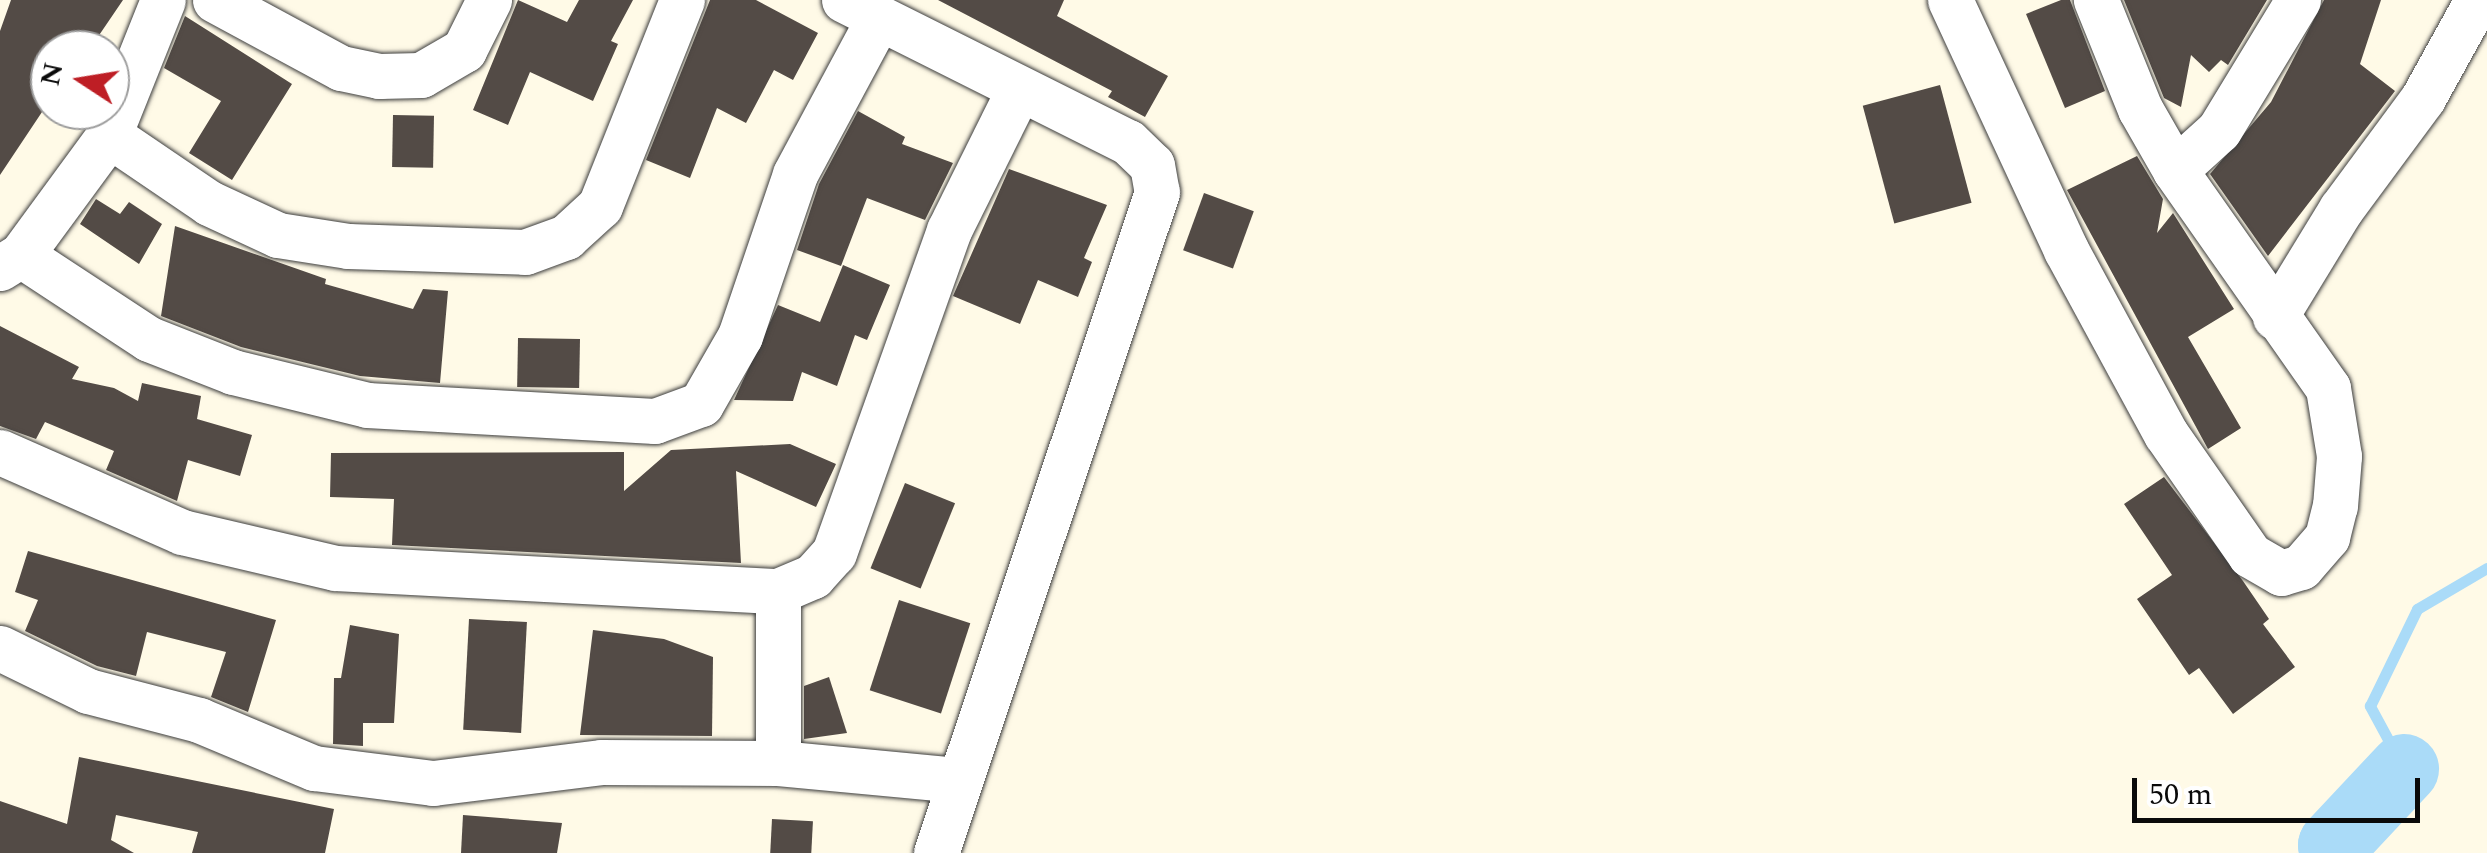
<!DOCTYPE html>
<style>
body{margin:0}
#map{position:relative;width:2487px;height:853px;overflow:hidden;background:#fffae7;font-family:Spectral,serif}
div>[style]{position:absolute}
.stream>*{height:11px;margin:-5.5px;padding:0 5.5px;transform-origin:5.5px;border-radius:5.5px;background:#aadbf8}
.river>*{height:70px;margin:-35px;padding:0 35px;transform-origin:35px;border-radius:35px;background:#aadbf8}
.building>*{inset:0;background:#534b46;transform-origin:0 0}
.roads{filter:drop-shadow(0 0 2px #3d3d3d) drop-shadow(0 0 2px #3d3d3d)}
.minor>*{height:45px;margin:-22.5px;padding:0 22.5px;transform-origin:22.5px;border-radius:22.5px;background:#fff}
span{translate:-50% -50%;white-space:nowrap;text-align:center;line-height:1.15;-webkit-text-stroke:10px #fff;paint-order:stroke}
.north{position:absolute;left:30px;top:30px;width:100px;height:100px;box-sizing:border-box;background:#fff;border:2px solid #9d9d9d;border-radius:50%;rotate:282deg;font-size:28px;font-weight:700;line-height:40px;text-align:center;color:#0a0a0a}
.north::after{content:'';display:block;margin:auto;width:35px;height:45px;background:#be1e25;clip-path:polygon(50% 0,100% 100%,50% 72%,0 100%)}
.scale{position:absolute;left:2132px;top:778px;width:288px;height:45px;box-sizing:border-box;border:5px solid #0a0a0a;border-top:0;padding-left:12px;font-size:30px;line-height:35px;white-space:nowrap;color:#0a0a0a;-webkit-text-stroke:8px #fff;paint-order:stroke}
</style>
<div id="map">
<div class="stream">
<div style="left:2404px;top:769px;width:72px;rotate:-118.4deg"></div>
<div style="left:2370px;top:706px;width:108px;rotate:-64.1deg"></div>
<div style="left:2417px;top:609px;width:81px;rotate:-30.4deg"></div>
</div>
<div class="river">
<div style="left:2335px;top:853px;width:8px;rotate:-104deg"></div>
<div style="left:2333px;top:845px;width:104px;rotate:-46.9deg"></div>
</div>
<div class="building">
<div style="clip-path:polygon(11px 0,123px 0,89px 50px,50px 50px,50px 100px,0 175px,0 31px)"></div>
<div style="clip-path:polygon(518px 0,567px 22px,579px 0,633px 0,611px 41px,618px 44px,593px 101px,530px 72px,508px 125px,473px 110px)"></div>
<div style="clip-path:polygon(710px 0,756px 0,818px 33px,793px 80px,774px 70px,746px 123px,717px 108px,690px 178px,646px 160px)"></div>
<div style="clip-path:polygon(938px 0,1064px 0,1057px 16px,1168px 76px,1145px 117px,1108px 97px,1112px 91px)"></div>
<div style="clip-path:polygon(2061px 0,2070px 0,2105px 91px,2065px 108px,2026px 14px)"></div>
<div style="clip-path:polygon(2124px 0,2267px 0,2228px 65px,2221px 60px,2209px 72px,2191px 55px,2181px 107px,2164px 98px)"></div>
<div style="clip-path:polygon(2324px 0,2381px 0,2360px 64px,2395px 91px,2268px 256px,2210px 174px,2271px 102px)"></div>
<div style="clip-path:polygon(185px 16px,292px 84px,232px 180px,189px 153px,221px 101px,164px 68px)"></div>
<div style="left:1940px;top:85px;width:122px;height:80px;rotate:75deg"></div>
<div style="clip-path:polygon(858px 111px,905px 137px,902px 144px,953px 163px,925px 220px,867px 198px,841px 266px,797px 250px,819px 184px)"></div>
<div style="left:393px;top:115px;width:41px;height:52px;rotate:1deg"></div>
<div style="clip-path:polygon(2137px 156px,2163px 199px,2157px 233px,2173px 213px,2234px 309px,2188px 337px,2241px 428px,2208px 449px,2067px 190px)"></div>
<div style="clip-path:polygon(1009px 169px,1107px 205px,1084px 258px,1092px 262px,1078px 297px,1038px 280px,1020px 324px,953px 296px)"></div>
<div style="left:1204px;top:193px;width:53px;height:61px;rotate:20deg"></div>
<div style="clip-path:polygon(96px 199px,120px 214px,129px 202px,162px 224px,139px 264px,80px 224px)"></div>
<div style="clip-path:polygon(175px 226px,326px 279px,325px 284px,413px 309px,423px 289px,448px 291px,440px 383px,360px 376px,241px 347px,161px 316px)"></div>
<div style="clip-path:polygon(843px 265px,890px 285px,867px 340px,855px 335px,837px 386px,802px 372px,793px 401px,734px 400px,778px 305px,820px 322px)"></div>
<div style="clip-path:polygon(0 326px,79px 367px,72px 379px,114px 388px,138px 401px,142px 383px,201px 396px,197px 419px,252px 435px,240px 476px,188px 460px,177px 501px,106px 470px,114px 451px,45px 422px,36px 439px,0 426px)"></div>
<div style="left:518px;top:338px;width:62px;height:49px;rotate:1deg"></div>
<div style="clip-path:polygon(790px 444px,836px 464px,816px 507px,736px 471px,741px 563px,392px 545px,394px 499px,330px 497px,331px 453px,624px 452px,624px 491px,671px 450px)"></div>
<div style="clip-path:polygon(2164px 477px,2243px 581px,2269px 619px,2263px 624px,2295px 667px,2233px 714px,2199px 668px,2189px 675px,2137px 599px,2172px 575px,2124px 504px)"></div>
<div style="left:905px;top:483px;width:54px;height:92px;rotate:22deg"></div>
<div style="clip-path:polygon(28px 551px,276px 620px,248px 712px,211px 697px,226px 652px,147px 632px,136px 676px,97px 666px,25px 631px,38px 600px,15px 592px)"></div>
<div style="left:899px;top:600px;width:75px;height:95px;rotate:18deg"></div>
<div style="left:469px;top:619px;width:58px;height:111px;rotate:3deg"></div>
<div style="clip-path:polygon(350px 625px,399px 634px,394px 723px,363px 723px,363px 746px,333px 744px,334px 678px,341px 678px)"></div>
<div style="clip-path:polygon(593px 630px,664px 639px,713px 657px,712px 736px,580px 735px)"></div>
<div style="clip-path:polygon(829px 677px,847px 733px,804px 739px,804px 686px)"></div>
<div style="clip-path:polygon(79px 757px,334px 809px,325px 853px,192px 853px,198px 832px,116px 815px,111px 840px,134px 853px,0 853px,0 801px,67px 824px)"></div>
<div style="clip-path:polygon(463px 815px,562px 823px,557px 853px,461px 853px)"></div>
<div style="left:772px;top:819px;width:41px;height:34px;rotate:3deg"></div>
</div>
<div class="roads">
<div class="minor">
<div style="left:215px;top:0;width:143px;rotate:28.4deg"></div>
<div style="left:341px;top:68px;width:39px;rotate:12deg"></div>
<div style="left:379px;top:76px;width:42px;rotate:-1.4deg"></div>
<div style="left:421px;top:75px;width:50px;rotate:-30.2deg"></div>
<div style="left:464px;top:50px;width:56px;rotate:-63.4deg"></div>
<div style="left:844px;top:0;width:318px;rotate:26.6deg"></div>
<div style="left:1128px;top:142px;width:33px;rotate:44deg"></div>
<div style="left:1152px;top:165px;width:27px;rotate:80deg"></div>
<div style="left:1157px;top:192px;width:697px;rotate:108.49deg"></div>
<div style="left:1950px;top:0;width:276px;rotate:65.1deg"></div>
<div style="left:2066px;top:250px;width:209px;rotate:61.5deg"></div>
<div style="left:2166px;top:434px;width:147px;rotate:55.2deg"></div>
<div style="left:2250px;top:555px;width:36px;rotate:30deg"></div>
<div style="left:2281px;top:573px;width:21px;rotate:-17deg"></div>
<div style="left:2301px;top:567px;width:40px;rotate:-49deg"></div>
<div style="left:2327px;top:537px;width:32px;rotate:-76deg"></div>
<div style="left:2335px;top:506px;width:50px;rotate:-85.4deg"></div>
<div style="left:2339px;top:456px;width:69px;rotate:-99.2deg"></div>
<div style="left:2328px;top:388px;width:266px;rotate:-125.1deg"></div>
<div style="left:2175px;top:170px;width:70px;rotate:-119.8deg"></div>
<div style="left:2140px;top:109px;width:118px;rotate:-112deg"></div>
<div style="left:109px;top:135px;width:121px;rotate:34.2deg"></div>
<div style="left:209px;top:203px;width:76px;rotate:24.9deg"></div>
<div style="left:278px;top:235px;width:71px;rotate:8.9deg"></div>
<div style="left:348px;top:246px;width:177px;rotate:1.9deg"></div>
<div style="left:525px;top:252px;width:44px;rotate:-20.1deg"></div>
<div style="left:566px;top:237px;width:46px;rotate:-42.4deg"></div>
<div style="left:600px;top:206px;width:222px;rotate:-68.3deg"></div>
<div style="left:2175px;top:170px;width:59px;rotate:-42.3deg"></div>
<div style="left:2219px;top:130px;width:152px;rotate:-58.7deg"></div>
<div style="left:21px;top:255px;width:153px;rotate:33.3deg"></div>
<div style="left:149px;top:339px;width:90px;rotate:21.4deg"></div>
<div style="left:233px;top:372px;width:138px;rotate:13.8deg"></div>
<div style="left:367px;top:405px;width:288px;rotate:3.2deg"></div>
<div style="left:655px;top:421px;width:49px;rotate:-20.3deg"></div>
<div style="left:701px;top:404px;width:78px;rotate:-60.2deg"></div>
<div style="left:740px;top:336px;width:171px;rotate:-71.2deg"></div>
<div style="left:795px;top:174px;width:176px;rotate:-61.8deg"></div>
<div style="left:0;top:268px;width:25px;rotate:-32deg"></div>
<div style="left:21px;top:255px;width:149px;rotate:-53.7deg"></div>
<div style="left:109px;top:135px;width:145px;rotate:-68.2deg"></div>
<div style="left:2275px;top:317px;width:127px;rotate:-58.6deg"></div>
<div style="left:2341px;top:209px;width:138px;rotate:-53.5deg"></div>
<div style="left:2423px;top:98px;width:112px;rotate:-61.1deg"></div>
<div style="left:0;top:452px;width:199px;rotate:23.7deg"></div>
<div style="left:182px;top:532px;width:157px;rotate:13.2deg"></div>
<div style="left:335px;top:568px;width:444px;rotate:3deg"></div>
<div style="left:778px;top:591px;width:38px;rotate:-23deg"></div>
<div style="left:813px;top:576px;width:31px;rotate:-48deg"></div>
<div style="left:834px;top:553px;width:343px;rotate:-70.4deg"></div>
<div style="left:949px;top:230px;width:155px;rotate:-63.6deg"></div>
<div style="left:778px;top:591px;width:172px;rotate:90deg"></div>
<div style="left:0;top:648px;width:98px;rotate:26deg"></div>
<div style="left:88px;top:691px;width:115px;rotate:14.6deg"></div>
<div style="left:199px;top:720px;width:125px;rotate:22.7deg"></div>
<div style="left:314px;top:768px;width:120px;rotate:7.2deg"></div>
<div style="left:433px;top:783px;width:169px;rotate:-7.1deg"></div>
<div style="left:601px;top:762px;width:177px;rotate:0.3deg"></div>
<div style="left:778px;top:763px;width:182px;rotate:5.4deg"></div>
</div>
</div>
<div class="north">N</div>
<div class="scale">50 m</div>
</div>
